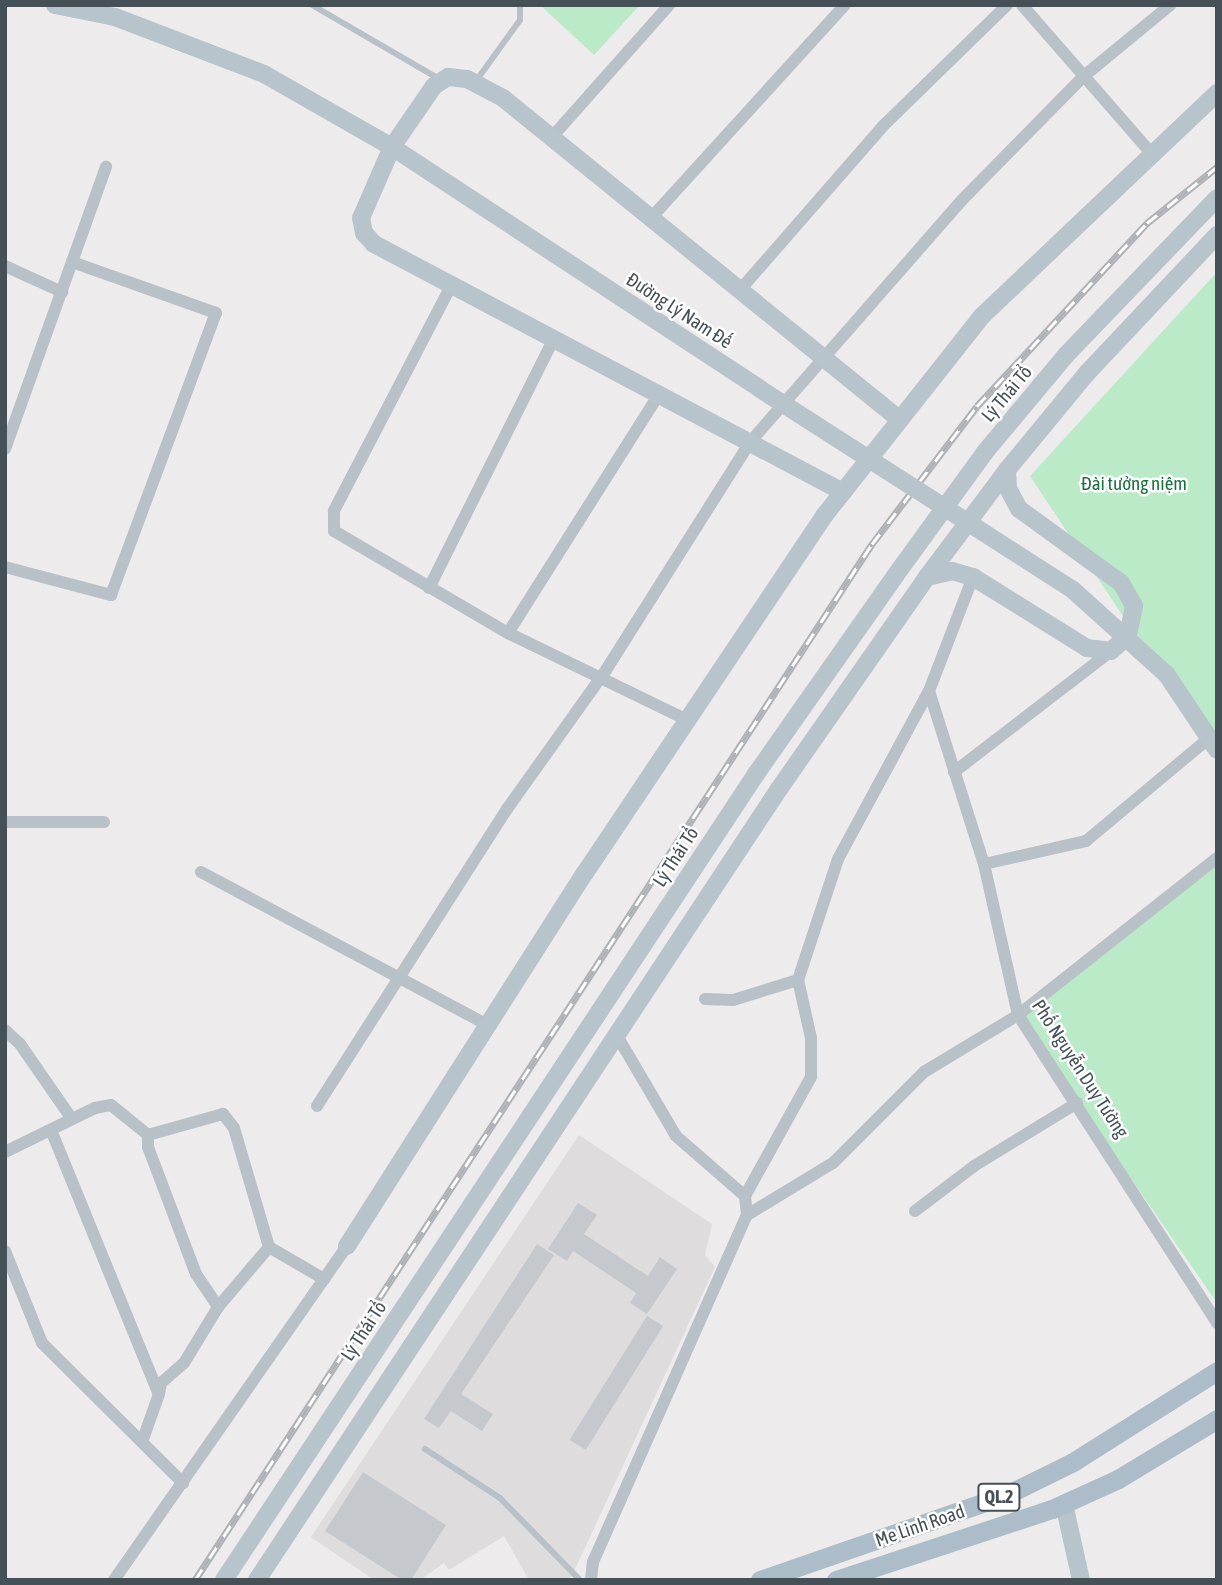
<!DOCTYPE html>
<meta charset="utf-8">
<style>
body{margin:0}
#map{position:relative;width:1222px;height:1585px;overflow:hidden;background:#eeebec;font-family:"Asap Condensed",sans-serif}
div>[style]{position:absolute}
.education>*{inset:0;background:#dfdcdd}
.green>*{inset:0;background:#bbeac9}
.building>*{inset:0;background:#c5c9ce;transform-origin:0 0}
.lane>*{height:6px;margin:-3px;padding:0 3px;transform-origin:3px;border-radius:3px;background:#b7c1c7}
.street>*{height:12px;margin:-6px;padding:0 6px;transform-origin:6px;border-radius:6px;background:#b7c1c7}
.secondary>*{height:18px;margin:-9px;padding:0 9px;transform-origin:9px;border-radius:9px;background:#b8c4cc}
.primary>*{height:19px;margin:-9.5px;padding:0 9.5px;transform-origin:9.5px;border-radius:9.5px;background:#acbdc9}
.rail>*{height:7px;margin-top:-3.5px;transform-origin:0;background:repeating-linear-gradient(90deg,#fff 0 13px,#aeb1b5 0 26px);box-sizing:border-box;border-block:2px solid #aeb1b5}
.secondary-bridge>*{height:18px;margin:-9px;padding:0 9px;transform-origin:9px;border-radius:9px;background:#b8c4cc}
span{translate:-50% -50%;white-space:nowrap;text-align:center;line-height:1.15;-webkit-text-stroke:5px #fff;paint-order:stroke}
.shield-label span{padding:2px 5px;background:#fff;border:2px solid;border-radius:5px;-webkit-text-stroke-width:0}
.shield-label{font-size:18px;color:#455057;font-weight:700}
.street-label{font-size:19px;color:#455057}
.park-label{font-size:19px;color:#1d7240}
.frame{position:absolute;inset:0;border:7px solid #455057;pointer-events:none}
</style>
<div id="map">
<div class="education">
<div style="clip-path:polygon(579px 1135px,712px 1224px,705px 1255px,715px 1267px,570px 1580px,529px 1580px,504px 1536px,449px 1570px,444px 1563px,420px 1580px,374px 1580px,311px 1537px)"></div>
</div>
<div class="green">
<div style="clip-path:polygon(540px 5px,640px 5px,594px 55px)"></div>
<div style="clip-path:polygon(1217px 272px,1217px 758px,1030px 476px)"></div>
<div style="clip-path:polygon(1217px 859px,1217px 1303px,1018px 1015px)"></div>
</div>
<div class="building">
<div style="clip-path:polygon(578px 1203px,597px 1215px,584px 1234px,648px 1276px,660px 1257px,677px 1269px,647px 1314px,630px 1303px,636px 1293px,573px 1251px,567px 1261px,548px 1249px)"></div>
<div style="clip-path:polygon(537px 1244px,554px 1255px,461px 1394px,493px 1414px,482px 1431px,451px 1411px,439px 1428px,424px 1419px)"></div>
<div style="left:647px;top:1316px;width:19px;height:146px;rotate:32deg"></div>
<div style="clip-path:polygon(363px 1472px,446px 1525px,411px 1580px,402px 1580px,325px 1531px)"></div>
</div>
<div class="lane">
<div style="left:312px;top:5px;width:149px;rotate:30.2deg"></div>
<div style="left:476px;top:81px;width:75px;rotate:-54.2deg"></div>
<div style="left:520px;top:20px;width:15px;rotate:-90deg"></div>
<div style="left:425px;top:1449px;width:90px;rotate:33.2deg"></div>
<div style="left:500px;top:1498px;width:115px;rotate:45.7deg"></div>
</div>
<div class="street">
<div style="left:1022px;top:5px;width:198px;rotate:48.9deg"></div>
<div style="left:552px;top:137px;width:176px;rotate:-48.4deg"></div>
<div style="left:651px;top:218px;width:288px;rotate:-47.7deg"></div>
<div style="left:5px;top:266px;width:63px;rotate:24.5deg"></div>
<div style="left:452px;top:284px;width:256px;rotate:117.5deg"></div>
<div style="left:334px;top:511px;width:20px;rotate:90deg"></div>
<div style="left:334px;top:531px;width:202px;rotate:30.4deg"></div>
<div style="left:508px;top:633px;width:199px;rotate:25.9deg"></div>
<div style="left:740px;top:290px;width:218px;rotate:-48.9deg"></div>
<div style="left:883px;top:126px;width:173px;rotate:-44.3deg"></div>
<div style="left:5px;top:449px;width:300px;rotate:-70.3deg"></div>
<div style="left:5px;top:567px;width:110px;rotate:14.8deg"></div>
<div style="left:111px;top:595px;width:301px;rotate:-69.6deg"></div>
<div style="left:216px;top:313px;width:153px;rotate:-160.5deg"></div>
<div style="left:429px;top:588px;width:280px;rotate:-63.4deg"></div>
<div style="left:508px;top:633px;width:284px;rotate:-57.7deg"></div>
<div style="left:929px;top:691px;width:182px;rotate:72.4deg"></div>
<div style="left:984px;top:864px;width:155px;rotate:77.3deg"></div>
<div style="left:1018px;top:1015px;width:367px;rotate:57.1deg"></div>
<div style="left:954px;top:772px;width:198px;rotate:-37.6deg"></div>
<div style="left:5px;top:822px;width:99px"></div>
<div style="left:984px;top:864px;width:105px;rotate:-12.7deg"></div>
<div style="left:1086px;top:841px;width:160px;rotate:-39.9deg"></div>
<div style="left:201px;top:872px;width:325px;rotate:28.1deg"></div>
<div style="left:705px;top:999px;width:28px;rotate:2deg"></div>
<div style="left:733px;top:1000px;width:68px;rotate:-17.1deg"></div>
<div style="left:5px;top:1030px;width:21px;rotate:43deg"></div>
<div style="left:20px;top:1044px;width:91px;rotate:55.3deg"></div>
<div style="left:616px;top:1034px;width:118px;rotate:59.5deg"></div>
<div style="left:676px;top:1136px;width:91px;rotate:41deg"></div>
<div style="left:317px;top:1106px;width:353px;rotate:-57.4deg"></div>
<div style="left:507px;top:809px;width:171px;rotate:-54.5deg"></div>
<div style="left:606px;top:670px;width:271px;rotate:-57.7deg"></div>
<div style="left:751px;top:441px;width:319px;rotate:-48.8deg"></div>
<div style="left:961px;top:201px;width:175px;rotate:-45.5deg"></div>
<div style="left:1084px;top:76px;width:112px;rotate:-39.5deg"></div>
<div style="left:51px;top:1130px;width:285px;rotate:67.8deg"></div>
<div style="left:159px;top:1394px;width:11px;rotate:-80deg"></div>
<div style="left:161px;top:1383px;width:30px;rotate:-41deg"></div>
<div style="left:184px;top:1363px;width:66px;rotate:-58.7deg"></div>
<div style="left:218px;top:1307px;width:79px;rotate:-49.6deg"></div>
<div style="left:269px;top:1247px;width:124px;rotate:-106.4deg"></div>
<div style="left:234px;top:1128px;width:18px;rotate:-128deg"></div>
<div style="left:223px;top:1114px;width:78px;rotate:164.4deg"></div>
<div style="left:5px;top:1152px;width:100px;rotate:-26.1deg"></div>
<div style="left:95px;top:1108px;width:16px;rotate:-11deg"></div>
<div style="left:111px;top:1105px;width:48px;rotate:39deg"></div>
<div style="left:148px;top:1135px;width:12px;rotate:90deg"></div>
<div style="left:148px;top:1147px;width:136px;rotate:69.3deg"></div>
<div style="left:196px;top:1274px;width:40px;rotate:56deg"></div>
<div style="left:915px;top:1211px;width:74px;rotate:-37.3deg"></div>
<div style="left:974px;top:1166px;width:121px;rotate:-31.5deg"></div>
<div style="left:747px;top:1215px;width:100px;rotate:-31.2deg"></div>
<div style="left:833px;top:1163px;width:129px;rotate:-45deg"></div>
<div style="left:924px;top:1072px;width:110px;rotate:-31.2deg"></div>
<div style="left:1018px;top:1015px;width:253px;rotate:-38.3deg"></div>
<div style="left:269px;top:1247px;width:64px;rotate:30.2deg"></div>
<div style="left:5px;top:1251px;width:99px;rotate:68.1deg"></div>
<div style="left:42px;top:1343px;width:199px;rotate:44.8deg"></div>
<div style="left:142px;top:1442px;width:51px;rotate:-70.5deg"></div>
<div style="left:114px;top:1580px;width:407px;rotate:-55.1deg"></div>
<div style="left:591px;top:1580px;width:18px;rotate:-84deg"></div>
<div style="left:593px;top:1562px;width:380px;rotate:-66.1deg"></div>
<div style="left:747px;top:1215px;width:19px;rotate:-96deg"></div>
<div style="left:745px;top:1196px;width:136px;rotate:-61deg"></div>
<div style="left:811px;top:1077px;width:39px;rotate:-90deg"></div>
<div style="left:811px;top:1038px;width:59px;rotate:-102.6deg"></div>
<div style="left:798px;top:980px;width:127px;rotate:-71.7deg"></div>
<div style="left:838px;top:859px;width:191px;rotate:-61.6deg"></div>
<div style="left:929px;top:691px;width:122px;rotate:-68.9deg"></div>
</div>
<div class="secondary">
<div style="left:55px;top:5px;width:61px;rotate:11.3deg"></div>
<div style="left:115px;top:17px;width:160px;rotate:20.9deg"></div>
<div style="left:264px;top:74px;width:147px;rotate:29.7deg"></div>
<div style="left:392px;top:147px;width:440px;rotate:33.3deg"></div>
<div style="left:843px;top:492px;width:531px;rotate:-152.13deg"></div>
<div style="left:374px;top:244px;width:15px;rotate:-132deg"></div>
<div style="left:364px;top:233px;width:15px;rotate:-101deg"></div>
<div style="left:361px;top:218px;width:77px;rotate:-66.4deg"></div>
<div style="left:392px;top:147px;width:74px;rotate:-55.5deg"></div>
<div style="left:434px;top:86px;width:17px;rotate:-33deg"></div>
<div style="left:448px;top:77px;width:19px;rotate:6deg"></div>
<div style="left:467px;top:79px;width:41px;rotate:27.8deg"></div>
<div style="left:503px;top:98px;width:511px;rotate:39.04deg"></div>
<div style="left:927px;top:577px;width:26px;rotate:-13deg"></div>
<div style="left:952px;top:571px;width:22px;rotate:16deg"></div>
<div style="left:973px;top:577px;width:134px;rotate:31.9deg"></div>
<div style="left:1087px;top:648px;width:24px;rotate:7deg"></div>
<div style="left:1111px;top:651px;width:23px;rotate:-43deg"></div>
<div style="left:1128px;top:635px;width:30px;rotate:-78deg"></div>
<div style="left:1134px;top:606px;width:26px;rotate:-119deg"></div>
<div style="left:1121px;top:583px;width:126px;rotate:-144deg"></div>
<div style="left:1019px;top:509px;width:24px;rotate:-118deg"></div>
<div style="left:1008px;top:488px;width:18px;rotate:-93deg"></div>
<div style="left:1073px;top:590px;width:127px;rotate:42.1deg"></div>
<div style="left:1167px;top:675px;width:90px;rotate:56.3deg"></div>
<div style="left:347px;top:1246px;width:442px;rotate:-57.5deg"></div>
<div style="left:585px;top:873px;width:430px;rotate:-56.2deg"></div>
<div style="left:824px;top:516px;width:255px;rotate:-51.7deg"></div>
<div style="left:982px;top:316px;width:324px;rotate:-43.5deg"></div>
<div style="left:1064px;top:1504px;width:78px;rotate:77.4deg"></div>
<div style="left:224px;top:1580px;width:966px;rotate:-56.57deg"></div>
<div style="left:756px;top:774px;width:242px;rotate:-54.9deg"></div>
<div style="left:895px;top:576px;width:153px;rotate:-54deg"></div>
<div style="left:985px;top:452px;width:126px;rotate:-50.1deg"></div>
<div style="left:1066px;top:355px;width:218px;rotate:-46.1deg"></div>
<div style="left:257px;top:1580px;width:948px;rotate:-56.58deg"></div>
<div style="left:779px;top:789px;width:259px;rotate:-55.1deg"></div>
<div style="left:927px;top:577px;width:134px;rotate:-53.2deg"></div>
<div style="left:1007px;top:470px;width:126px;rotate:-50.5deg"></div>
<div style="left:1087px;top:373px;width:190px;rotate:-46.7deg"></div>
</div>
<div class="primary">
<div style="left:760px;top:1580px;width:262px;rotate:-19.1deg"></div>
<div style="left:1008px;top:1494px;width:72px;rotate:-26.2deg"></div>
<div style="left:1073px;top:1462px;width:170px;rotate:-32.3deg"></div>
<div style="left:836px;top:1580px;width:227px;rotate:-18.2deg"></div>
<div style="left:1052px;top:1509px;width:72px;rotate:-24.4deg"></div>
<div style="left:1118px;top:1479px;width:116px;rotate:-31.2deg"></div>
</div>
<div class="rail">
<div style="left:195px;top:1580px;width:1238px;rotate:-56.84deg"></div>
<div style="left:872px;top:544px;width:173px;rotate:-52.7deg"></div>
<div style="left:977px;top:406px;width:250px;rotate:-47.1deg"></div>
<div style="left:1147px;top:223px;width:90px;rotate:-38.7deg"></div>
</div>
<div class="secondary-bridge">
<div style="left:760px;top:389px;width:372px;rotate:32.7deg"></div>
</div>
<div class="shield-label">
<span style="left:999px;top:1497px">QL.2</span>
</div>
<div class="street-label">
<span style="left:679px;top:311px;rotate:33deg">Đường Lý Nam Đế</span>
<span style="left:1007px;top:394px;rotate:-50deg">Lý Thái Tổ</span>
<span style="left:676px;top:857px;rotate:-57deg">Lý Thái Tổ</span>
<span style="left:1080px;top:1069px;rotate:57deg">Phố Nguyễn Duy Tường</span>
<span style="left:364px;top:1331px;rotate:-57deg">Lý Thái Tổ</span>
<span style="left:920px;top:1526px;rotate:-19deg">Me Linh Road</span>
</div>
<div class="park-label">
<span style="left:1134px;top:484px">Đài tưởng niệm</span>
</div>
<div class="frame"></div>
</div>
